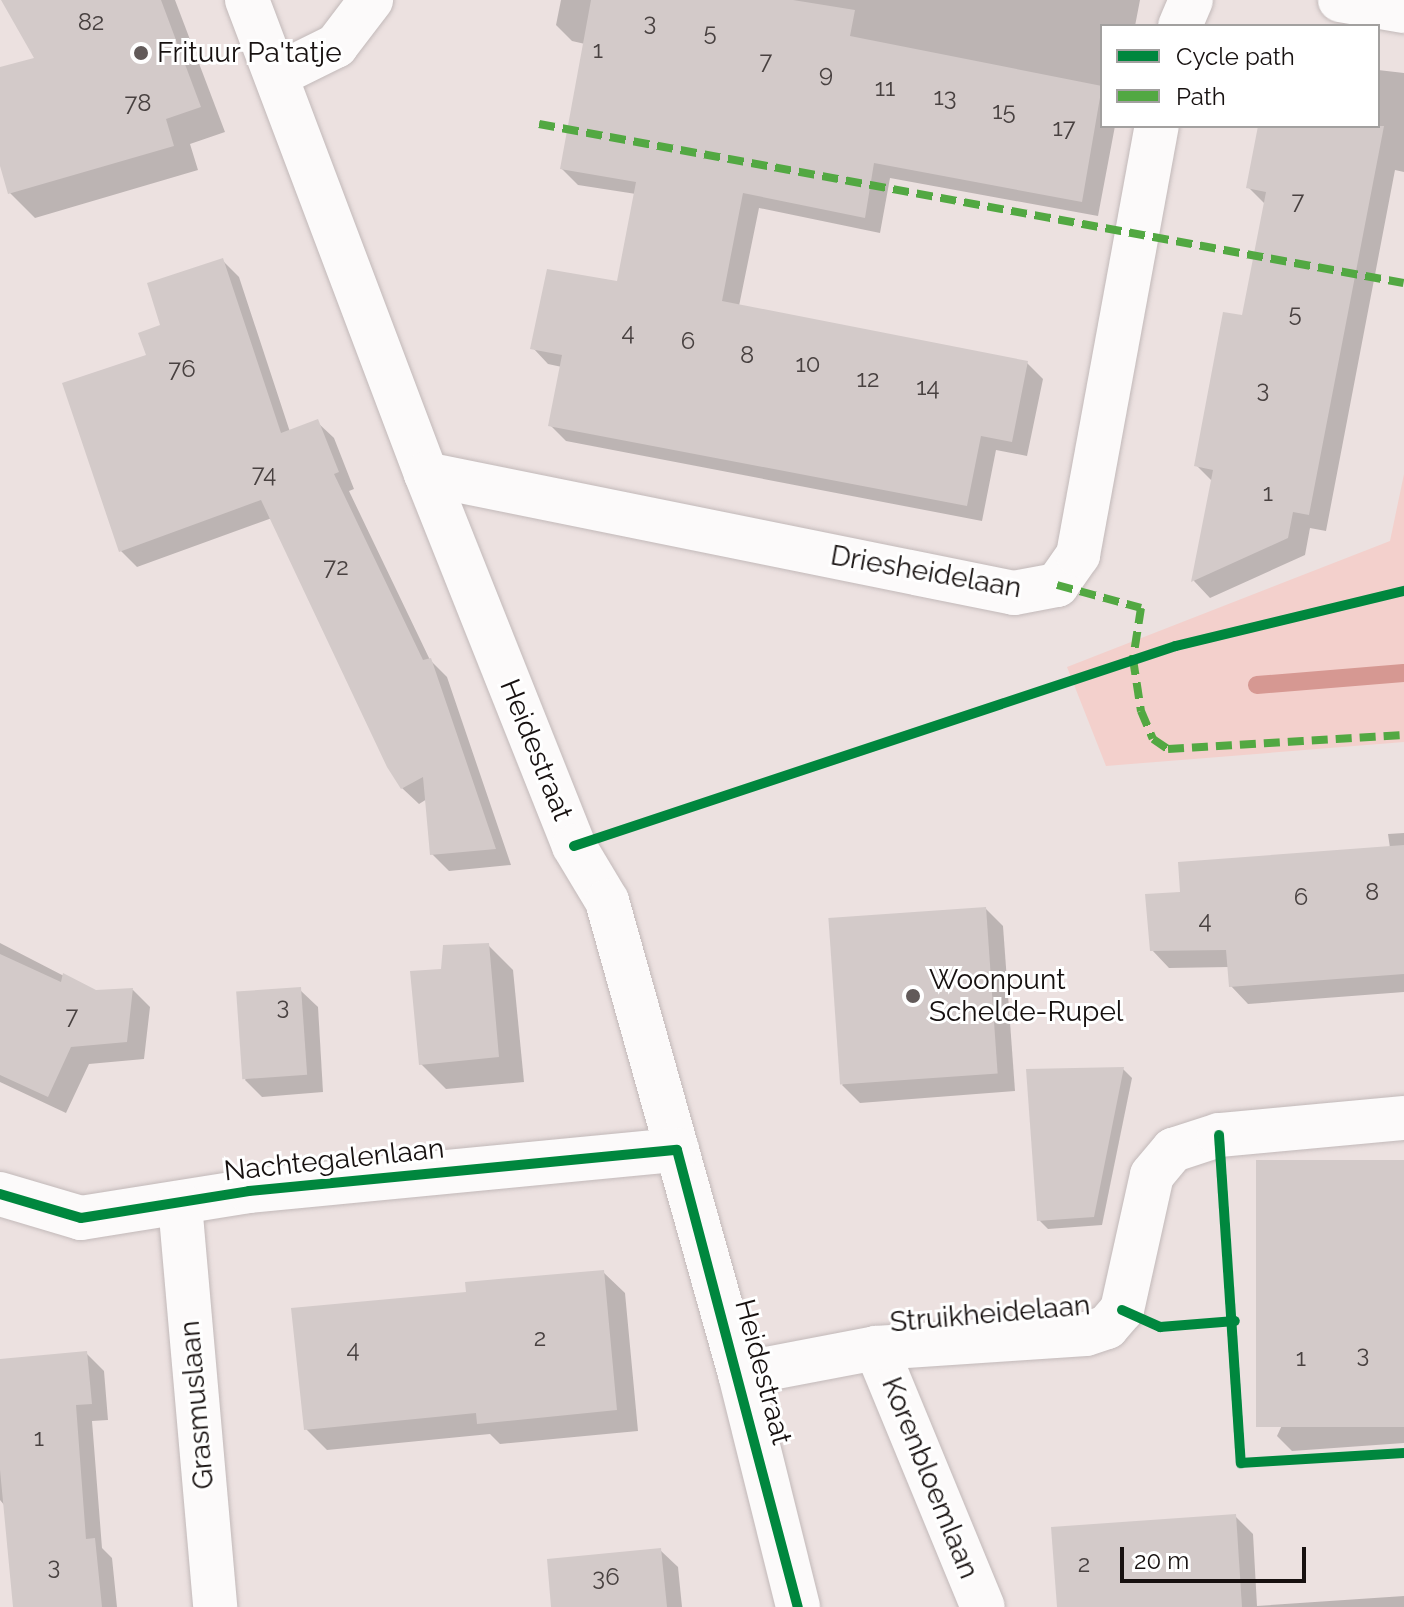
<!DOCTYPE html>
<style>
body{margin:0}
#map{position:relative;width:1404px;height:1607px;overflow:hidden;background:#ece1e0;font-family:Raleway,sans-serif}
div>[style]{position:absolute}
.green>*{inset:0;background:#f3d0cc}
.shadow>*{inset:0;background:#0003}
.stream>*{height:18px;margin:-9px;padding:0 9px;transform-origin:9px;border-radius:9px;background:#d69892}
.building>*{inset:0;background:#d3cac9;transform-origin:0 0}
.roads{filter:drop-shadow(0 0 2px #c2b9b9) drop-shadow(0 0 2px #c2b9b9)}
.minor>*{height:44px;margin:-22px;padding:0 22px;transform-origin:22px;border-radius:22px;background:#fcfafa}
.quiet>*{height:8px;margin-top:-4px;transform-origin:0;background:repeating-linear-gradient(90deg,#52a842 0 16px,transparent 0 24px)}
.cycleway>*{height:10px;margin:-5px;padding:0 5px;transform-origin:5px;border-radius:5px;background:#00873e}
.dots>*{width:22px;height:22px;translate:-50% -50%;box-sizing:border-box;border:4px solid #fff;border-radius:50%}
span{translate:-50% -50%;white-space:nowrap;text-align:center;line-height:1.15;-webkit-text-stroke:6px #fff;paint-order:stroke}
.number-label{font-size:24px;color:#484140}
.number-label span{-webkit-text-stroke-width:0}
.poi-label{font-size:28px;color:#171110}
.left{translate:0 -50%;text-align:left}
.street-label{font-size:28px;color:#171110}
.legend{position:absolute;left:1100px;top:24px;width:280px;height:104px;box-sizing:border-box;background:#fff;border:2px solid #a2a09f;margin:0;padding:10px 14px;list-style:none;font-size:24px;color:#171110}
.legend li{display:flex;align-items:center;gap:16px;height:40px}
.legend b{width:40px;border:2px solid #a2a09f}
.scale{position:absolute;left:1120px;top:1547px;width:186px;height:36px;box-sizing:border-box;border:4px solid #171110;border-top:0;padding-left:10px;font-size:24px;line-height:28px;white-space:nowrap;color:#171110;-webkit-text-stroke:6px #fff;paint-order:stroke}
</style>
<div id="map">
<div class="green">
<div style="clip-path:polygon(1404px 474px,1404px 742px,1106px 766px,1067px 667px,1390px 541px)"></div>
</div>
<div class="shadow">
<div style="clip-path:polygon(3px 0,175px 0,225px 132px,190px 144px,198px 170px,35px 218px,10px 193px,0 158px,0 69px,37px 59px)"></div>
<div style="clip-path:polygon(561px 0,1140px 0,1135px 26px,1102px 26px,1102px 126px,1115px 126px,1098px 216px,890px 178px,880px 233px,759px 208px,739px 306px,1027px 363px,1043px 379px,1027px 456px,996px 450px,982px 521px,566px 441px,550px 425px,562px 367px,548px 364px,533px 348px,619px 283px,636px 194px,578px 185px,562px 169px,585px 44px,572px 41px,556px 25px)"></div>
<div style="clip-path:polygon(1378px 70px,1404px 73px,1404px 172px,1395px 170px,1326px 531px,1310px 528px,1305px 555px,1210px 598px,1194px 581px,1213px 482px,1196px 465px,1244px 318px,1265px 204px,1248px 187px,1260px 126px,1378px 126px)"></div>
<div style="clip-path:polygon(222px 260px,239px 277px,290px 432px,317px 422px,334px 438px,354px 489px,349px 491px,430px 660px,447px 677px,511px 865px,449px 871px,432px 854px,427px 799px,419px 804px,402px 788px,272px 518px,137px 567px,121px 551px,149px 356px,162px 327px)"></div>
<div style="clip-path:polygon(1404px 833px,1404px 992px,1248px 1004px,1231px 986px,1229px 967px,1169px 968px,1152px 950px,1182px 894px,1390px 848px,1388px 834px)"></div>
<div style="clip-path:polygon(986px 909px,1003px 926px,1015px 1091px,860px 1103px,842px 1085px)"></div>
<div style="clip-path:polygon(0 943px,95px 992px,133px 990px,150px 1007px,144px 1059px,89px 1064px,66px 1113px,0 1082px)"></div>
<div style="clip-path:polygon(488px 945px,513px 970px,524px 1082px,446px 1089px,421px 1064px,443px 971px)"></div>
<div style="clip-path:polygon(300px 990px,318px 1007px,323px 1092px,262px 1097px,245px 1080px)"></div>
<div style="clip-path:polygon(1123px 1069px,1132px 1078px,1102px 1225px,1048px 1229px,1039px 1220px)"></div>
<div style="clip-path:polygon(1404px 1162px,1404px 1443px,1292px 1451px,1277px 1436px)"></div>
<div style="clip-path:polygon(603px 1272px,625px 1293px,638px 1431px,500px 1444px,490px 1434px,327px 1450px,306px 1429px,468px 1294px)"></div>
<div style="clip-path:polygon(86px 1353px,104px 1371px,108px 1420px,92px 1421px,102px 1548px,112px 1558px,117px 1607px,15px 1607px,5px 1506px,0 1500px,0 1361px)"></div>
<div style="clip-path:polygon(1235px 1516px,1253px 1534px,1257px 1606px,1404px 1596px,1404px 1607px,1059px 1607px)"></div>
<div style="clip-path:polygon(660px 1550px,678px 1567px,682px 1607px,553px 1607px)"></div>
</div>
<div class="stream">
<div style="left:1257px;top:685px;width:147px;rotate:-4.7deg"></div>
</div>
<div class="building">
<div style="clip-path:polygon(1px 0,161px 0,201px 107px,166px 119px,174px 146px,8px 194px,0 166px,0 67px,34px 58px)"></div>
<div style="clip-path:polygon(591px 0,793px 0,855px 10px,850px 36px,1102px 86px,1082px 202px,874px 163px,865px 218px,743px 193px,722px 301px,1028px 361px,1012px 442px,981px 436px,967px 506px,548px 426px,562px 355px,530px 349px,547px 269px,617px 281px,636px 182px,560px 169px)"></div>
<div style="clip-path:polygon(1258px 126px,1384px 126px,1309px 515px,1293px 512px,1288px 538px,1191px 582px,1213px 470px,1194px 466px,1223px 312px,1242px 315px,1266px 192px,1246px 188px)"></div>
<div style="clip-path:polygon(223px 258px,281px 433px,318px 419px,339px 472px,334px 474px,423px 660px,431px 658px,496px 849px,430px 855px,423px 777px,401px 789px,387px 767px,261px 500px,119px 552px,62px 383px,146px 355px,138px 333px,160px 325px,147px 283px)"></div>
<div style="clip-path:polygon(1404px 845px,1404px 974px,1229px 987px,1226px 950px,1150px 951px,1145px 894px,1180px 892px,1178px 862px)"></div>
<div style="left:986px;top:907px;width:167px;height:158px;rotate:86deg"></div>
<div style="clip-path:polygon(489px 943px,499px 1057px,419px 1065px,410px 971px,441px 969px,443px 945px)"></div>
<div style="clip-path:polygon(0 954px,61px 982px,63px 973px,96px 990px,133px 988px,127px 1042px,71px 1047px,48px 1097px,0 1075px)"></div>
<div style="left:301px;top:987px;width:88px;height:65px;rotate:86deg"></div>
<div style="clip-path:polygon(1124px 1067px,1094px 1217px,1037px 1221px,1026px 1069px)"></div>
<div style="left:1404px;top:1160px;width:267px;height:148px;rotate:90deg"></div>
<div style="clip-path:polygon(604px 1270px,617px 1410px,477px 1424px,476px 1413px,304px 1430px,291px 1308px,466px 1292px,465px 1282px)"></div>
<div style="clip-path:polygon(87px 1351px,92px 1404px,76px 1405px,86px 1539px,95px 1538px,102px 1607px,13px 1607px,0 1470px,0 1359px)"></div>
<div style="clip-path:polygon(1236px 1514px,1242px 1607px,1057px 1607px,1051px 1527px)"></div>
<div style="clip-path:polygon(661px 1548px,667px 1607px,551px 1607px,547px 1559px)"></div>
</div>
<div class="roads">
<div class="minor">
<div style="left:247px;top:0;width:507px;rotate:69.31deg"></div>
<div style="left:426px;top:474px;width:400px;rotate:68.3deg"></div>
<div style="left:574px;top:846px;width:64px;rotate:59deg"></div>
<div style="left:607px;top:901px;width:491px;rotate:74.3deg"></div>
<div style="left:740px;top:1374px;width:240px;rotate:76deg"></div>
<div style="left:1340px;top:0;width:65px;rotate:9.8deg"></div>
<div style="left:1180px;top:26px;width:28px;rotate:-67deg"></div>
<div style="left:277px;top:75px;width:66px;rotate:-26.2deg"></div>
<div style="left:336px;top:46px;width:58px;rotate:-52.7deg"></div>
<div style="left:426px;top:474px;width:600px;rotate:11.44deg"></div>
<div style="left:1014px;top:593px;width:44px;rotate:-10.5deg"></div>
<div style="left:1057px;top:585px;width:37px;rotate:-55deg"></div>
<div style="left:1078px;top:555px;width:436px;rotate:-79.6deg"></div>
<div style="left:0;top:1194px;width:84px;rotate:16.5deg"></div>
<div style="left:81px;top:1218px;width:170px;rotate:-9.1deg"></div>
<div style="left:249px;top:1191px;width:430px;rotate:-5.5deg"></div>
<div style="left:180px;top:1204px;width:405px;rotate:85deg"></div>
<div style="left:876px;top:1348px;width:280px;rotate:67.6deg"></div>
<div style="left:740px;top:1374px;width:138px;rotate:-10.8deg"></div>
<div style="left:876px;top:1348px;width:210px;rotate:-3.8deg"></div>
<div style="left:1086px;top:1334px;width:22px;rotate:-18deg"></div>
<div style="left:1107px;top:1327px;width:23px;rotate:-49deg"></div>
<div style="left:1122px;top:1310px;width:138px;rotate:-77.5deg"></div>
<div style="left:1152px;top:1175px;width:33px;rotate:-50deg"></div>
<div style="left:1173px;top:1150px;width:48px;rotate:-18.1deg"></div>
<div style="left:1219px;top:1135px;width:186px;rotate:-5.3deg"></div>
</div>
</div>
<div class="quiet">
<div style="left:539px;top:124px;width:879px;rotate:10.42deg"></div>
<div style="left:1057px;top:585px;width:87px;rotate:15.3deg"></div>
<div style="left:1141px;top:608px;width:52px;rotate:98.9deg"></div>
<div style="left:1133px;top:659px;width:53px;rotate:81.3deg"></div>
<div style="left:1141px;top:711px;width:30px;rotate:67deg"></div>
<div style="left:1153px;top:739px;width:18px;rotate:34deg"></div>
<div style="left:1168px;top:749px;width:236px;rotate:-3.4deg"></div>
</div>
<div class="cycleway">
<div style="left:574px;top:846px;width:634px;rotate:-18.38deg"></div>
<div style="left:1176px;top:646px;width:235px;rotate:-13.6deg"></div>
<div style="left:1219px;top:1135px;width:329px;rotate:86.2deg"></div>
<div style="left:1241px;top:1463px;width:163px;rotate:-3.5deg"></div>
<div style="left:0;top:1194px;width:84px;rotate:16.5deg"></div>
<div style="left:81px;top:1218px;width:170px;rotate:-9.1deg"></div>
<div style="left:249px;top:1191px;width:430px;rotate:-5.5deg"></div>
<div style="left:677px;top:1150px;width:473px;rotate:75.2deg"></div>
<div style="left:1122px;top:1310px;width:42px;rotate:24.1deg"></div>
<div style="left:1160px;top:1327px;width:75px;rotate:-4.6deg"></div>
</div>
<div class="dots">
<div style="left:141px;top:53px;background:#625a59"></div>
<div style="left:913px;top:996px;background:#625a59"></div>
</div>
<div class="number-label">
<span style="left:91px;top:22px">82</span>
<span style="left:650px;top:22px">3</span>
<span style="left:710px;top:32px">5</span>
<span style="left:598px;top:50px">1</span>
<span style="left:766px;top:61px">7</span>
<span style="left:826px;top:74px">9</span>
<span style="left:885px;top:88px">11</span>
<span style="left:945px;top:97px">13</span>
<span style="left:138px;top:103px">78</span>
<span style="left:1004px;top:111px">15</span>
<span style="left:1064px;top:128px">17</span>
<span style="left:1298px;top:201px">7</span>
<span style="left:1295px;top:313px">5</span>
<span style="left:628px;top:332px">4</span>
<span style="left:688px;top:341px">6</span>
<span style="left:747px;top:355px">8</span>
<span style="left:808px;top:364px">10</span>
<span style="left:182px;top:369px">76</span>
<span style="left:868px;top:379px">12</span>
<span style="left:928px;top:387px">14</span>
<span style="left:1263px;top:389px">3</span>
<span style="left:264px;top:474px">74</span>
<span style="left:1268px;top:493px">1</span>
<span style="left:336px;top:567px">72</span>
<span style="left:1372px;top:892px">8</span>
<span style="left:1301px;top:897px">6</span>
<span style="left:1205px;top:920px">4</span>
<span style="left:283px;top:1006px">3</span>
<span style="left:72px;top:1016px">7</span>
<span style="left:540px;top:1338px">2</span>
<span style="left:353px;top:1349px">4</span>
<span style="left:1363px;top:1354px">3</span>
<span style="left:1301px;top:1358px">1</span>
<span style="left:39px;top:1438px">1</span>
<span style="left:1084px;top:1564px">2</span>
<span style="left:54px;top:1566px">3</span>
<span style="left:606px;top:1577px">36</span>
</div>
<div class="poi-label">
<span class="left" style="left:157px;top:53px">Frituur Pa'tatje</span>
<span class="left" style="left:929px;top:996px">Woonpunt<br>Schelde-Rupel</span>
</div>
<div class="street-label">
<span style="left:926px;top:572px;rotate:10deg">Driesheidelaan</span>
<span style="left:536px;top:750px;rotate:68deg">Heidestraat</span>
<span style="left:334px;top:1160px;rotate:-6deg">Nachtegalenlaan</span>
<span style="left:990px;top:1314px;rotate:-5deg">Struikheidelaan</span>
<span style="left:763px;top:1372px;rotate:75deg">Heidestraat</span>
<span style="left:197px;top:1405px;rotate:-95deg">Grasmuslaan</span>
<span style="left:930px;top:1478px;rotate:68deg">Korenbloemlaan</span>
</div>
<ul class="legend">
<li><b style="height:10px;background:#00873e"></b>Cycle path</li>
<li><b style="height:10px;background:#52a842"></b>Path</li>
</ul>
<div class="scale">20 m</div>
</div>
